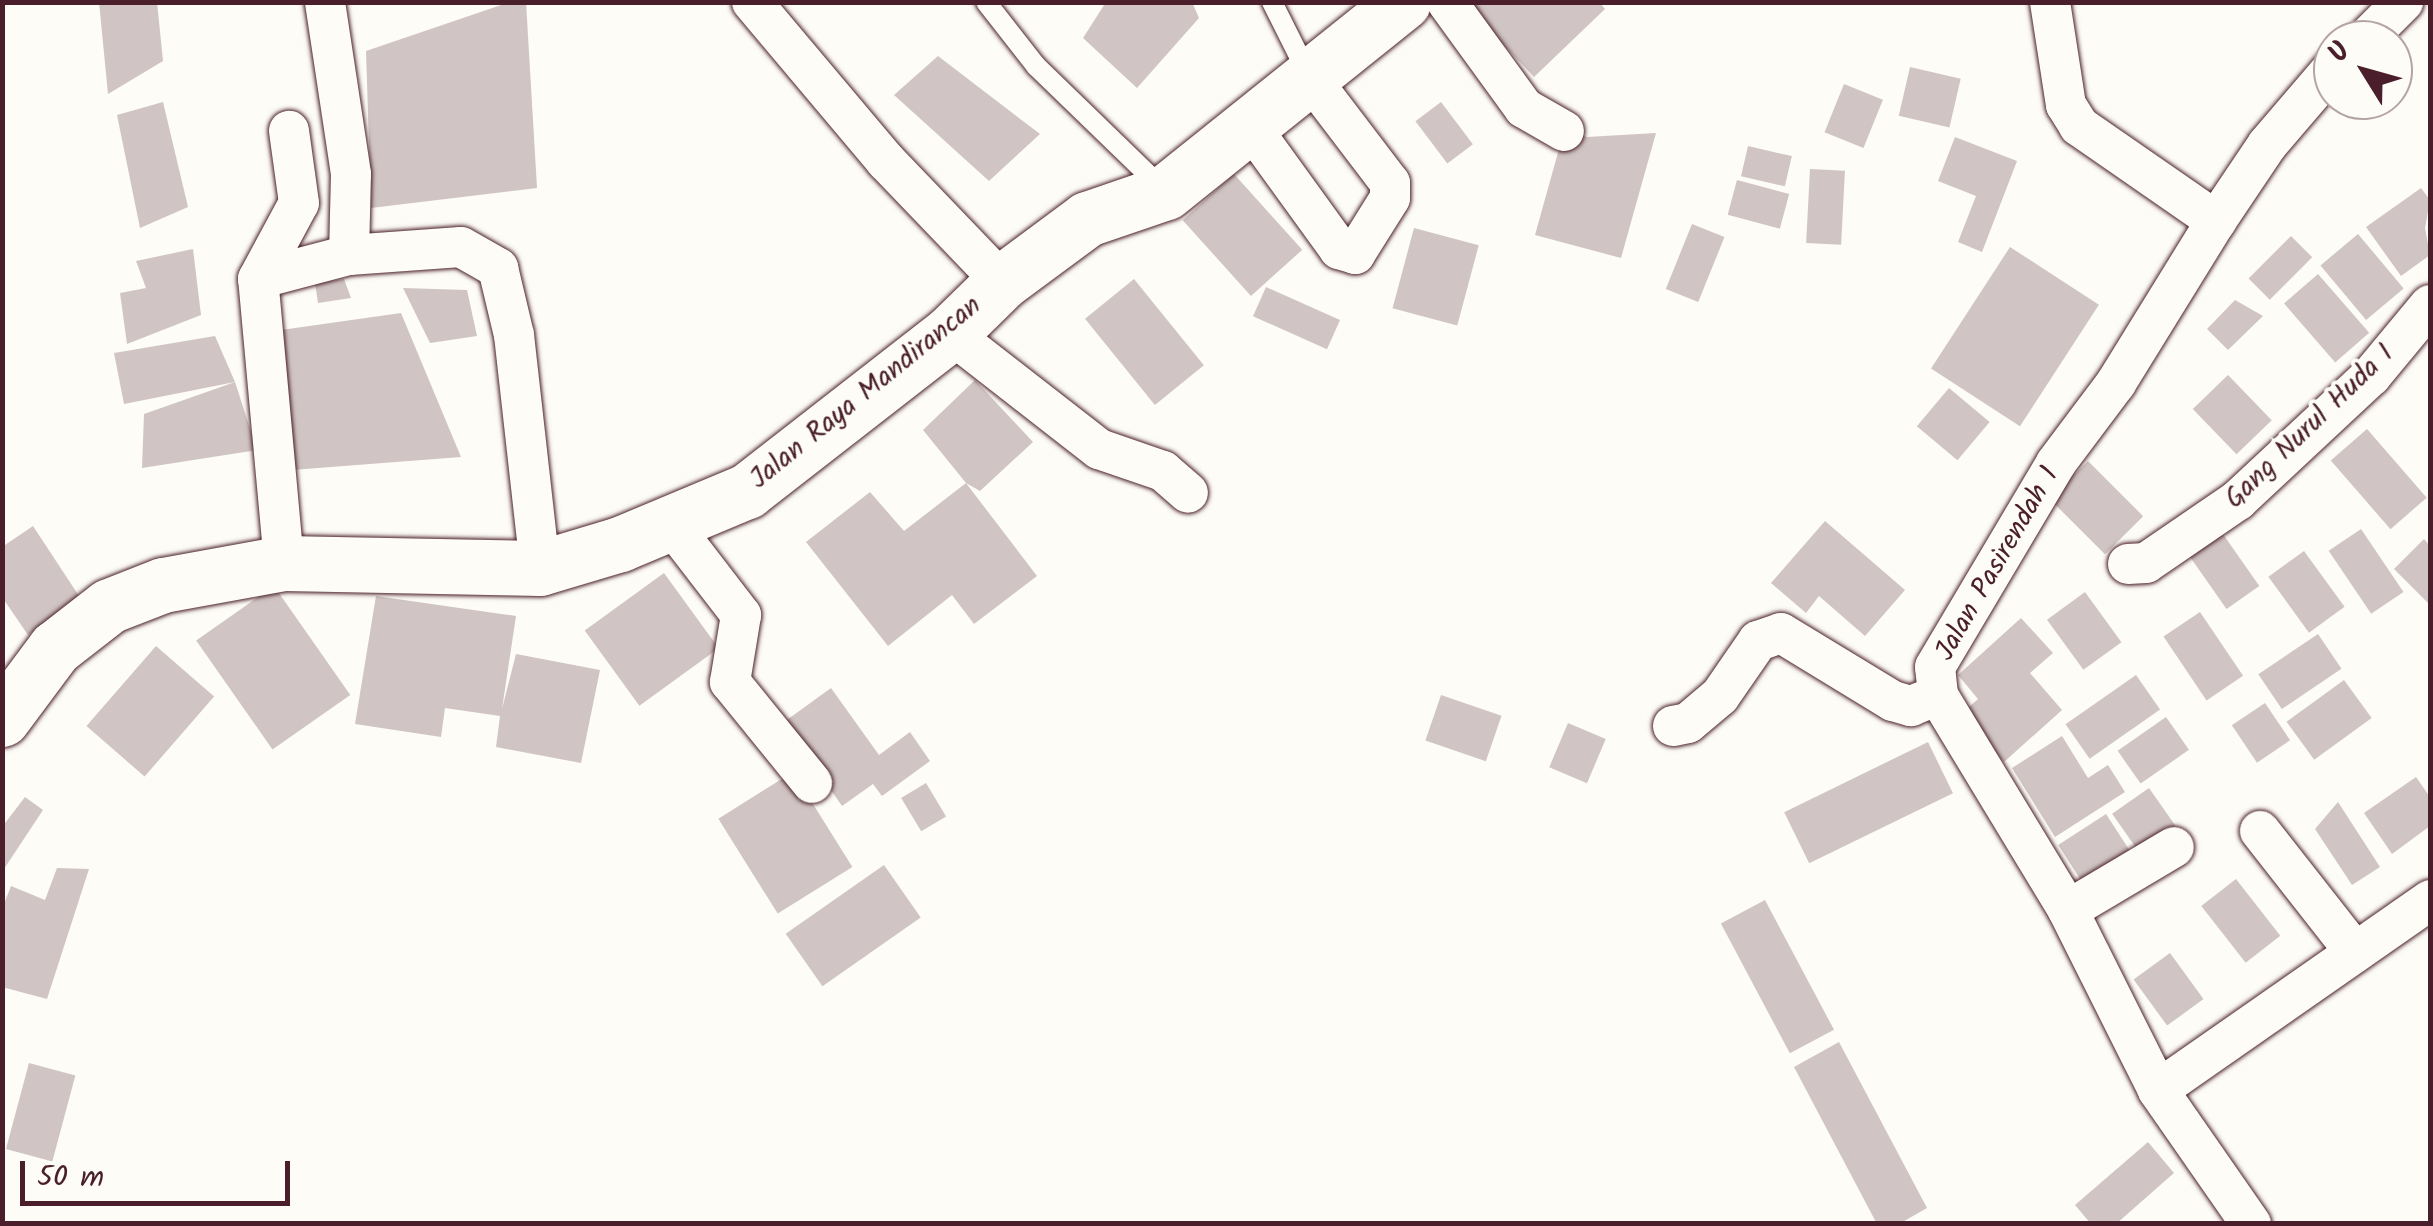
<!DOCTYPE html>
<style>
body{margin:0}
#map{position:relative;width:2433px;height:1226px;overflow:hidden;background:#fdfcf7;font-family:Kalam,sans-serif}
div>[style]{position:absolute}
.building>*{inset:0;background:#d0c5c4;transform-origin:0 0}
.roads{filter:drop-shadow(0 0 2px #4a1f2b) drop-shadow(0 0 2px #4a1f2b)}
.lane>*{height:20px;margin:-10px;padding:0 10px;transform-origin:10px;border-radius:10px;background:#fdfcf7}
.street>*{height:40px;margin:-20px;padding:0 20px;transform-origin:20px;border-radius:20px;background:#fdfcf7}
.secondary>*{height:55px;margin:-27.5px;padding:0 27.5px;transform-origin:27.5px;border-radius:27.5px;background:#fdfcf7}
span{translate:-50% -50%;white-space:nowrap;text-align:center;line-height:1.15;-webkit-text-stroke:8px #fdfcf7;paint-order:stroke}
.street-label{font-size:28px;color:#4a1f2b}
.frame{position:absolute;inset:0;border:5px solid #4a1f2b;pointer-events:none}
.north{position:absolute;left:2313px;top:20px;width:100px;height:100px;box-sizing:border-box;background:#fdfcf7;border:2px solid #b5a4a5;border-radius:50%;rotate:307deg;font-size:28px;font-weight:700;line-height:40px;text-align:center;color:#4a1f2b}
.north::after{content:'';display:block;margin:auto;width:35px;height:45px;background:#4a1f2b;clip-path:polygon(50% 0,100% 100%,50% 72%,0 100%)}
.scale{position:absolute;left:20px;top:1161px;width:270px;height:45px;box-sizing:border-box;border:5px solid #4a1f2b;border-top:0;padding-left:12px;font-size:30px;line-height:35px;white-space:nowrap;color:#4a1f2b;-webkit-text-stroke:8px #fdfcf7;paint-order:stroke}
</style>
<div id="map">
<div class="building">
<div style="clip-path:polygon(99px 2px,157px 2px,163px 61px,108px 94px)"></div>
<div style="clip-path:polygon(510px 2px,526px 2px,537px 188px,371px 208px,366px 51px)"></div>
<div style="clip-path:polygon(1106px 2px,1192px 2px,1199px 18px,1137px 88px,1083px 38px)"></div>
<div style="clip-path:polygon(1463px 2px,1599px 2px,1605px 9px,1534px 77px)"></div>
<div style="clip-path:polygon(938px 56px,1040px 134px,989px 181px,894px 95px)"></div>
<div style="left:1910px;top:67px;width:52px;height:50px;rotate:13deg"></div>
<div style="left:1844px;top:84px;width:42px;height:52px;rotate:22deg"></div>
<div style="clip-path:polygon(163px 102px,188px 207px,140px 228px,117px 115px)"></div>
<div style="left:1441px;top:102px;width:53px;height:32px;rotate:53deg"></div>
<div style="clip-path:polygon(1564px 131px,1587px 137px,1656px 133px,1621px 258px,1535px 235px)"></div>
<div style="clip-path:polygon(1955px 137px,2017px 161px,1982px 252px,1958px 242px,1976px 196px,1938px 181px)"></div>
<div style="left:1748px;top:146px;width:45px;height:31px;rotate:13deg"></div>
<div style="left:1810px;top:169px;width:35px;height:74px;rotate:3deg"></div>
<div style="left:1234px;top:174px;width:102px;height:69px;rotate:48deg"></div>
<div style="left:1737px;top:180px;width:54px;height:36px;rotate:15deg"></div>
<div style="clip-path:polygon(2421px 188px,2430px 200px,2425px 228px,2430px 255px,2401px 276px,2366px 227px)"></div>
<div style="left:1692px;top:224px;width:35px;height:70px;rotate:22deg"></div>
<div style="left:1414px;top:228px;width:67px;height:83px;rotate:15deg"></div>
<div style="left:2358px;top:234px;width:71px;height:49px;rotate:50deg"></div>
<div style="left:2291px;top:236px;width:30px;height:60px;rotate:45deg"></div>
<div style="left:2010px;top:247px;width:106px;height:145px;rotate:33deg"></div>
<div style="clip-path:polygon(193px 249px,201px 315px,127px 344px,120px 293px,146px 288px,136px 261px)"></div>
<div style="left:2318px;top:274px;width:78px;height:45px;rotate:49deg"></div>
<div style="clip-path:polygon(344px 279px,351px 298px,318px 303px,315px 283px)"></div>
<div style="left:1134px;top:279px;width:111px;height:63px;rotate:51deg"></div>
<div style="left:1266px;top:287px;width:81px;height:32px;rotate:24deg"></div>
<div style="clip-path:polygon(403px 288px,467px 290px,477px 336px,430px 343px)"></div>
<div style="clip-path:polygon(2235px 300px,2263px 316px,2228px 350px,2207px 329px)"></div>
<div style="clip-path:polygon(401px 313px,461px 457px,292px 470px,281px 330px)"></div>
<div style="clip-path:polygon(215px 336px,235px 382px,124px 404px,114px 353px)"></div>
<div style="left:2228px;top:375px;width:63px;height:49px;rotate:46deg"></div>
<div style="clip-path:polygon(975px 380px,1033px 442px,980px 491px,966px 483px,1037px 576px,974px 624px,952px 595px,888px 646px,806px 542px,870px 492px,904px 531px,966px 483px,923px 430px)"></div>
<div style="clip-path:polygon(235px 382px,257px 450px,142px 468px,144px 414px)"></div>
<div style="left:1949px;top:388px;width:53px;height:50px;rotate:40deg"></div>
<div style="left:2367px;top:429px;width:91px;height:48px;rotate:49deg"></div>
<div style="left:2088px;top:461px;width:78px;height:54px;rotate:45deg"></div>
<div style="clip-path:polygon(1825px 521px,1905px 590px,1865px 636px,1819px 596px,1806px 613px,1771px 583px)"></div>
<div style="clip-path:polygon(33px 526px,81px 599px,28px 635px,2px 597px,2px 547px)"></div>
<div style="left:2218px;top:527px;width:72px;height:40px;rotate:55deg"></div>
<div style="left:2361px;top:529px;width:76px;height:39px;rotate:56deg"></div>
<div style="clip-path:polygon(2424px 539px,2430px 546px,2428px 603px,2394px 569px)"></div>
<div style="left:2304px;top:551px;width:69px;height:44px;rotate:54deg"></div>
<div style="left:664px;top:573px;width:93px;height:98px;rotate:54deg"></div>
<div style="left:274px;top:586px;width:133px;height:95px;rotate:55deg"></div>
<div style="left:2085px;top:592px;width:62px;height:47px;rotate:54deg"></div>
<div style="clip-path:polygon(376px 596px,516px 616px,502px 709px,516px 654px,600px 670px,581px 763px,496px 747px,500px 716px,445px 708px,441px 737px,355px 724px)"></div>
<div style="left:2200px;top:612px;width:77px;height:44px;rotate:56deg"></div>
<div style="clip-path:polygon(2021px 618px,2053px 653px,2030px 673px,2062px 710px,2004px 762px,1961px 714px,1978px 699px,1958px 675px)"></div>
<div style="left:2318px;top:634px;width:42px;height:72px;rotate:56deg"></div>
<div style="left:156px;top:646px;width:77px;height:106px;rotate:41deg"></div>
<div style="left:2136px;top:675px;width:42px;height:86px;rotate:55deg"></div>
<div style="left:2344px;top:680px;width:47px;height:71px;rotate:54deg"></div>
<div style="clip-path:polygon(831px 688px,879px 755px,910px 732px,930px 761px,882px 796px,873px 784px,842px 806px,784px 722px)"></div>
<div style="left:1441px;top:695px;width:64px;height:48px;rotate:19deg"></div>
<div style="left:2265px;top:703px;width:45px;height:40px;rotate:56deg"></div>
<div style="left:2166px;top:717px;width:40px;height:59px;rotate:55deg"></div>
<div style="left:1568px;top:723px;width:41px;height:48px;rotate:23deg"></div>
<div style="clip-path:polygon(2062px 736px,2088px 778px,2108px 765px,2125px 792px,2055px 837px,2012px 768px)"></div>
<div style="left:1928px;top:742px;width:57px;height:160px;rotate:64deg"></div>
<div style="left:793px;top:772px;width:112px;height:88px;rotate:58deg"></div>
<div style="clip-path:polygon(2416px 777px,2430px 797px,2430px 826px,2392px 854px,2364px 813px)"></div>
<div style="left:926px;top:783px;width:39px;height:29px;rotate:59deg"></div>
<div style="left:2149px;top:788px;width:51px;height:45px;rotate:55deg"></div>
<div style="clip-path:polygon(25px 797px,43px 810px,2px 872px,2px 827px)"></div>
<div style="clip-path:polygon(2338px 802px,2380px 867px,2352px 885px,2315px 829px)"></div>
<div style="left:2106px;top:814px;width:50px;height:57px;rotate:57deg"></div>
<div style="left:884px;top:865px;width:64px;height:120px;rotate:55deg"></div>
<div style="clip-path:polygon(57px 868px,89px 869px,47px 999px,2px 987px,2px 909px,11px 886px,45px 900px)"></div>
<div style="left:2236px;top:879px;width:72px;height:44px;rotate:52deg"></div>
<div style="left:1765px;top:900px;width:147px;height:50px;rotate:62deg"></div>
<div style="left:2170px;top:953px;width:57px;height:45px;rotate:54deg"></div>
<div style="clip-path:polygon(1839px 1042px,1927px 1208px,1899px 1224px,1877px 1224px,1794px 1067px)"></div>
<div style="left:29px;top:1063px;width:48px;height:89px;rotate:15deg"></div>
<div style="clip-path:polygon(2148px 1142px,2174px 1173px,2116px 1224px,2091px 1224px,2075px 1205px)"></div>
</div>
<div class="roads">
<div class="lane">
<div style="left:986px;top:2px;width:81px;rotate:52deg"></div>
<div style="left:1036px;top:66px;width:177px;rotate:44.1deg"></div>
<div style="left:1272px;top:2px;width:83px;rotate:63.4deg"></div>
</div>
<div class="street">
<div style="left:752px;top:2px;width:208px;rotate:49.9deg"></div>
<div style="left:886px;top:161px;width:168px;rotate:46.2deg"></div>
<div style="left:1447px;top:2px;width:131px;rotate:54deg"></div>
<div style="left:1524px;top:108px;width:46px;rotate:29.9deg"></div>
<div style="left:2050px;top:2px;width:104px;rotate:81.2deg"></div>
<div style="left:2066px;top:105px;width:25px;rotate:58deg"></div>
<div style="left:2079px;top:126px;width:167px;rotate:34.7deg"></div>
<div style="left:2365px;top:40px;width:54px;rotate:-45deg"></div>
<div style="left:1250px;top:126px;width:152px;rotate:54.1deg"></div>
<div style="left:1339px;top:249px;width:17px;rotate:17deg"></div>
<div style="left:1355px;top:254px;width:66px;rotate:-58deg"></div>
<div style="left:1390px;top:198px;width:15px;rotate:-90deg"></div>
<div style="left:1390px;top:183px;width:132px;rotate:-127.3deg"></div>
<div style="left:349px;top:255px;width:112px;rotate:-4.1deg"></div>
<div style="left:461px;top:247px;width:43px;rotate:29.6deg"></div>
<div style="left:498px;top:268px;width:69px;rotate:76.6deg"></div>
<div style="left:514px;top:335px;width:234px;rotate:83.6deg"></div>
<div style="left:258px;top:279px;width:94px;rotate:-14.8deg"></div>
<div style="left:349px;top:255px;width:81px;rotate:-88.6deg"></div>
<div style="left:351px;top:174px;width:174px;rotate:-98.6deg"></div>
<div style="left:950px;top:333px;width:189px;rotate:37.9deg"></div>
<div style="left:1099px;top:449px;width:68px;rotate:19deg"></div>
<div style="left:1163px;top:471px;width:33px;rotate:41deg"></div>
<div style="left:671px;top:524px;width:115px;rotate:52.4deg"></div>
<div style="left:741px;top:615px;width:68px;rotate:99.3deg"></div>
<div style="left:730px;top:682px;width:130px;rotate:50.9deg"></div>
<div style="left:284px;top:563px;width:285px;rotate:-95.2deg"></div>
<div style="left:258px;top:279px;width:86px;rotate:-61.7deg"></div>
<div style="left:299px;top:203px;width:73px;rotate:-97.9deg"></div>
<div style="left:2128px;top:564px;width:18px;rotate:-3deg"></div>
<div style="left:2146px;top:563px;width:112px;rotate:-34.4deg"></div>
<div style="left:2238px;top:500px;width:182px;rotate:-43deg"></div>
<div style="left:2371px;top:376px;width:92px;rotate:-50.3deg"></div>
<div style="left:1673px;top:726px;width:15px;rotate:-11deg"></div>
<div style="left:1688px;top:723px;width:42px;rotate:-40.2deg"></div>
<div style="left:1720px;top:696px;width:67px;rotate:-55.4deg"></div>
<div style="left:1758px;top:641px;width:24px;rotate:-19deg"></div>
<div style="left:1781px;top:633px;width:131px;rotate:31.3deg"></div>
<div style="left:1893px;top:701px;width:19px;rotate:16deg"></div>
<div style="left:1911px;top:706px;width:29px;rotate:-22deg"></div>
<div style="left:2260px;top:831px;width:154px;rotate:51.9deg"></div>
<div style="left:2068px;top:910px;width:123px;rotate:-30.7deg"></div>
<div style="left:2158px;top:1090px;width:332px;rotate:-34.9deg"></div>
<div style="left:2251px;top:1224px;width:163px;rotate:-124.8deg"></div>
<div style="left:2158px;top:1090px;width:201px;rotate:-116.6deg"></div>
<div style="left:2068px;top:910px;width:251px;rotate:-121.2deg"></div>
<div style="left:1938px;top:695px;width:28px;rotate:-96deg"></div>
<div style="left:1935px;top:667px;width:237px;rotate:-59.3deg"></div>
<div style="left:2056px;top:463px;width:100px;rotate:-53.1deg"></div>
<div style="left:2116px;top:383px;width:190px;rotate:-58.3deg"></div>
<div style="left:2216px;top:221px;width:92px;rotate:-56.1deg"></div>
<div style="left:2267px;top:145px;width:101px;rotate:-49.4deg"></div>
</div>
<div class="secondary">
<div style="left:2px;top:719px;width:89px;rotate:-53.3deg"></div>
<div style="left:55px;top:648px;width:68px;rotate:-37.9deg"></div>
<div style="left:109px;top:606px;width:58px;rotate:-21.3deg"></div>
<div style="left:163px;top:585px;width:123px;rotate:-10.3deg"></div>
<div style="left:284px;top:563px;width:256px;rotate:1.1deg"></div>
<div style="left:540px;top:568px;width:84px;rotate:-16.7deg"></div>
<div style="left:620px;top:544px;width:138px;rotate:-22.7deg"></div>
<div style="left:747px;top:491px;width:257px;rotate:-37.9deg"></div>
<div style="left:950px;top:333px;width:73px;rotate:-44.4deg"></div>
<div style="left:1002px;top:282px;width:106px;rotate:-36.5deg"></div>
<div style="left:1087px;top:219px;width:83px;rotate:-18.9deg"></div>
<div style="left:1166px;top:192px;width:304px;rotate:-38.7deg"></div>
</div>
</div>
<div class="street-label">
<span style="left:866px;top:393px;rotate:-39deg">Jalan Raya Mandirancan</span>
<span style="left:2310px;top:427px;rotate:-44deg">Gang Nurul Huda I</span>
<span style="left:1998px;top:564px;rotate:-60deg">Jalan Pasirendah 1</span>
</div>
<div class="frame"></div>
<div class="north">U</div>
<div class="scale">50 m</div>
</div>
